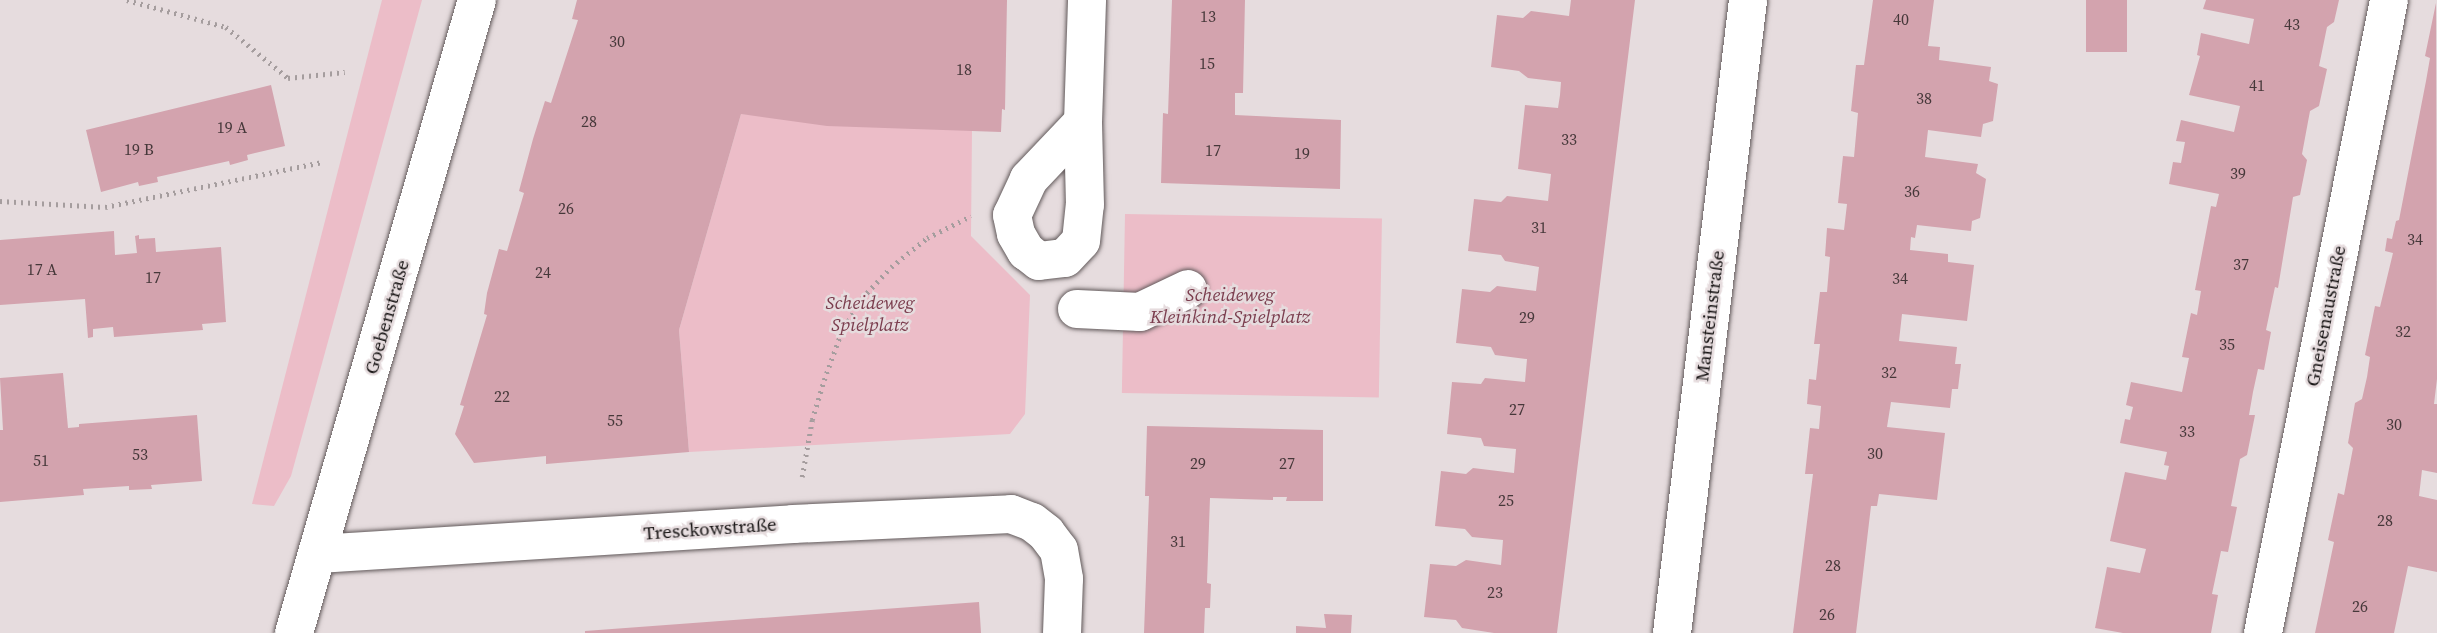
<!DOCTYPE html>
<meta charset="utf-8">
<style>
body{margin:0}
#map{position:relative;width:2437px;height:633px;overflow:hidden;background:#e6dcde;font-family:"Source Serif 4",serif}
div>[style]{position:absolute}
.green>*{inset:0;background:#ecbdc8;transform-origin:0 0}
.building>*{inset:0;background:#d3a3ae;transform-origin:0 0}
.path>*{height:4.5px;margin-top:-2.25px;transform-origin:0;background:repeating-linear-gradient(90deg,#a59d9e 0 2px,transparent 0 7px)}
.roads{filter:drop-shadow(0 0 2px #625a5b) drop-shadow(0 0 2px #625a5b)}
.minor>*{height:38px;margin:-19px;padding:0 19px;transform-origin:19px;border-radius:19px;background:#fff}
span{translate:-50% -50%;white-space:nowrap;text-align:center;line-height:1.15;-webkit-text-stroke:5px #e6dcde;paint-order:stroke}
.number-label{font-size:16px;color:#46383a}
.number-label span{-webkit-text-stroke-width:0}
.park-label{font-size:19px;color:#7b3d4e;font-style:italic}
.street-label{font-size:19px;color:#171414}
</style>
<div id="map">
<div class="green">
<div style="clip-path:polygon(382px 0,422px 0,291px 476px,274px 506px,252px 504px)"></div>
<div style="clip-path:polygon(741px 114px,972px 130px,971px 236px,1030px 295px,1025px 414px,1010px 434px,689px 452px,679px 330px)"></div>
<div style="left:1125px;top:214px;width:257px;height:179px;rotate:1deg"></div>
</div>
<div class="building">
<div style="clip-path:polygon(577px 0,1007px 0,1005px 110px,1002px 109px,1001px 132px,827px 126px,741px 114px,679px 330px,689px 452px,546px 464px,546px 456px,474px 463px,455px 434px,464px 406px,460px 405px,487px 315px,484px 314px,487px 293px,499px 249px,507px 251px,524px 193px,519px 191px,533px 139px,545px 101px,551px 103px,578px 20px,572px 19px)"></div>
<div style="clip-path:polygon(1172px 0,1245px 0,1243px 93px,1235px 93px,1235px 115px,1341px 120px,1340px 189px,1161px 183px,1163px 113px,1168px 114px)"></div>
<div style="clip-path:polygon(1571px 0,1635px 0,1557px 633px,1494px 633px,1462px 628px,1456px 620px,1424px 617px,1430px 564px,1456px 566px,1466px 560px,1501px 565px,1503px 540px,1472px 537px,1465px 529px,1435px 526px,1441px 471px,1466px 474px,1473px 468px,1514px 473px,1516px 449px,1484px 446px,1481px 438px,1447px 434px,1452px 382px,1481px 384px,1485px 378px,1525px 382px,1527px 359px,1495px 355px,1491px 347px,1456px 343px,1462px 289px,1490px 292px,1497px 286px,1536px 291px,1539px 267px,1505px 261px,1501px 255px,1468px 251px,1474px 199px,1501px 202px,1507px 196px,1548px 201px,1551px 174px,1518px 169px,1525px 105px,1558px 108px,1560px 95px,1561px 82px,1528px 78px,1519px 71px,1491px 67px,1497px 15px,1523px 18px,1531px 11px,1569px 16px)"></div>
<div style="clip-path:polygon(1873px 0,1934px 0,1928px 46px,1940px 47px,1939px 60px,1991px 67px,1989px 81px,1998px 84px,1993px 121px,1983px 124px,1981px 137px,1928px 130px,1925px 157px,1978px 164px,1976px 173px,1986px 179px,1980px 218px,1972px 221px,1971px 231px,1917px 225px,1915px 238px,1911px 237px,1910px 250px,1948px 254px,1948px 262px,1974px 265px,1967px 321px,1902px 314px,1899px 341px,1957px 347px,1955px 364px,1961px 364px,1958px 389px,1952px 389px,1950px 408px,1891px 402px,1887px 427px,1945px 433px,1937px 500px,1879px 494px,1877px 506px,1871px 506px,1856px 633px,1793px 633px,1813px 474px,1805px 474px,1810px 428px,1819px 429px,1821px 406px,1807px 404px,1809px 379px,1816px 380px,1820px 344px,1814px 344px,1820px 292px,1827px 292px,1830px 257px,1825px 256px,1827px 228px,1844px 230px,1847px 204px,1838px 203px,1843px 156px,1854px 157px,1858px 113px,1851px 111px,1856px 65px,1864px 65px)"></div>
<div style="left:2086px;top:0;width:41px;height:52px"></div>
<div style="clip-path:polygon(2206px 0,2339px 0,2334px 22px,2327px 27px,2319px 66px,2327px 69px,2319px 106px,2310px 111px,2302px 154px,2307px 160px,2300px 195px,2293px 197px,2278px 288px,2275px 287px,2266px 330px,2271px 332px,2264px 370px,2258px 369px,2253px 392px,2249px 415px,2255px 415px,2247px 455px,2240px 459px,2231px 506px,2237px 507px,2228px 552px,2221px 551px,2212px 594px,2218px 595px,2211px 633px,2123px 633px,2095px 628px,2107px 567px,2140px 573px,2146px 549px,2110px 541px,2125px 472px,2166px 480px,2169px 466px,2164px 465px,2167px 452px,2120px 443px,2125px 419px,2130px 420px,2133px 407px,2126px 405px,2131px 382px,2182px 392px,2189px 358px,2182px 357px,2191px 313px,2197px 315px,2201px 291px,2195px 290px,2211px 206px,2216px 207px,2219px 194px,2169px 184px,2173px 162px,2181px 163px,2185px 142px,2176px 141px,2181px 120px,2234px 132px,2240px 106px,2189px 95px,2200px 56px,2197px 55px,2201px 33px,2249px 44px,2254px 19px,2203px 9px)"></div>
<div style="clip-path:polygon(2436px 3px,2437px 379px,2434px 404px,2437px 404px,2437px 473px,2422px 470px,2419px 496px,2437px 500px,2437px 572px,2408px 566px,2394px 633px,2315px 633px,2334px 542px,2328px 540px,2338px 493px,2344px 495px,2353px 448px,2348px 443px,2355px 403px,2362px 399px,2367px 377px,2370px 357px,2365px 355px,2375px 306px,2380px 307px,2393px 253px,2385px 251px,2387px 238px,2392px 239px,2396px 221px,2399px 220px,2426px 81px,2430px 58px,2425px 56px)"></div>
<div style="clip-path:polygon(271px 85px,285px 146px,247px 155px,248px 160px,230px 165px,229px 161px,157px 177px,158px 182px,139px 186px,138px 182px,101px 192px,86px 130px)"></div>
<div style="clip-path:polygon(114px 231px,115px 255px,137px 253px,135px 236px,139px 235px,139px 239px,155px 238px,156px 252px,221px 247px,226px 322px,202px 324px,203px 330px,114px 337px,113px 327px,93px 329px,93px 337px,88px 338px,85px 299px,0 305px,0 240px)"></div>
<div style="clip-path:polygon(63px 373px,68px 428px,79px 427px,79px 424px,197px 415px,202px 481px,151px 485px,152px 489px,129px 490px,129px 486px,83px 489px,84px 495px,0 502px,0 430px,3px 430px,0 378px)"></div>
<div style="clip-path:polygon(1147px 426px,1323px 430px,1323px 501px,1286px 501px,1287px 497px,1273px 497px,1273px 500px,1210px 498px,1207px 583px,1211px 584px,1210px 608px,1205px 608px,1204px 633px,1144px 633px,1149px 496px,1145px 496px)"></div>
<div style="clip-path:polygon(979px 602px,981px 633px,585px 633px,585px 631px)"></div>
<div style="clip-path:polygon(1324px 614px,1352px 615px,1351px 633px,1296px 633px,1296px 626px,1326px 628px)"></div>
</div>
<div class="path">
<div style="left:127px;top:0;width:103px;rotate:15.3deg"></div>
<div style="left:226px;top:27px;width:80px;rotate:39.4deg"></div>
<div style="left:288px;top:78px;width:57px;rotate:-6deg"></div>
<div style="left:0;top:201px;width:105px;rotate:3.3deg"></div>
<div style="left:105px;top:207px;width:222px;rotate:-11.7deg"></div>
<div style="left:802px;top:477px;width:58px;rotate:-80deg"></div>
<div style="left:812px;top:420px;width:42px;rotate:-73.3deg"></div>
<div style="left:824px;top:380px;width:50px;rotate:-70.1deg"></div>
<div style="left:841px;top:333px;width:41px;rotate:-59deg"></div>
<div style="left:862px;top:298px;width:42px;rotate:-46.9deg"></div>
<div style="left:891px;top:267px;width:46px;rotate:-38.9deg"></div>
<div style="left:927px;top:238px;width:49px;rotate:-26.6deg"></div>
</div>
<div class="roads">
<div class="minor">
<div style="left:1083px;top:122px;width:79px;rotate:133.5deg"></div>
<div style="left:1029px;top:179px;width:40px;rotate:115deg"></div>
<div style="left:1012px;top:215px;width:19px;rotate:78deg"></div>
<div style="left:1016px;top:234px;width:20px;rotate:60deg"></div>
<div style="left:1026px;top:251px;width:16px;rotate:38deg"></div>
<div style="left:1039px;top:261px;width:26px;rotate:-7deg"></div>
<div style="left:1065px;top:258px;width:23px;rotate:-47deg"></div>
<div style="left:1081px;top:241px;width:36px;rotate:-84deg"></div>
<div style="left:1085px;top:205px;width:83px;rotate:-91.4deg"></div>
<div style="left:1083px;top:122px;width:122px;rotate:-88.1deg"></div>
<div style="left:1077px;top:309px;width:63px;rotate:2.7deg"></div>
<div style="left:1140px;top:312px;width:53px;rotate:-25.6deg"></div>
<div style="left:318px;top:554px;width:476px;rotate:-3.6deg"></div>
<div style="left:793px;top:524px;width:218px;rotate:-2.6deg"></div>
<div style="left:1011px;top:514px;width:22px;rotate:21deg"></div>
<div style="left:1032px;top:522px;width:18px;rotate:38deg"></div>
<div style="left:1046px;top:533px;width:21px;rotate:53deg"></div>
<div style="left:1059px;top:550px;width:29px;rotate:80deg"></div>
<div style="left:1064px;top:579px;width:54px;rotate:92.1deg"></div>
<div style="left:294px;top:633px;width:659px;rotate:-73.88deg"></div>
<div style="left:1672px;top:633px;width:638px;rotate:-83.15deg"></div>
<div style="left:2263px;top:633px;width:645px;rotate:-78.74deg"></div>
</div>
</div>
<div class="number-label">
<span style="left:1208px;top:16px">13</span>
<span style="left:1901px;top:19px">40</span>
<span style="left:2292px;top:24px">43</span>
<span style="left:617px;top:41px">30</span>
<span style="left:1207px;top:63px">15</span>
<span style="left:964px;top:69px">18</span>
<span style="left:2257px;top:85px">41</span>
<span style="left:1924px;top:98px">38</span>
<span style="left:589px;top:121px">28</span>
<span style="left:232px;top:127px">19 A</span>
<span style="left:1569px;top:139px">33</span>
<span style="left:139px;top:149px">19 B</span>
<span style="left:1213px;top:150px">17</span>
<span style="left:1302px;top:153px">19</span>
<span style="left:2238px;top:173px">39</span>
<span style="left:1912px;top:191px">36</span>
<span style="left:566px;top:208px">26</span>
<span style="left:1539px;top:227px">31</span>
<span style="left:2415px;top:239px">34</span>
<span style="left:2241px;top:264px">37</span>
<span style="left:42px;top:269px">17 A</span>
<span style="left:543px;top:272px">24</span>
<span style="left:153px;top:277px">17</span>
<span style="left:1900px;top:278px">34</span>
<span style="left:1527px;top:317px">29</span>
<span style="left:2403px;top:331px">32</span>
<span style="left:2227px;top:344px">35</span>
<span style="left:1889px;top:372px">32</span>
<span style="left:502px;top:396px">22</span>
<span style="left:1517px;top:409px">27</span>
<span style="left:615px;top:420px">55</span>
<span style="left:2394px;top:424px">30</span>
<span style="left:2187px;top:431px">33</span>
<span style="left:1875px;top:453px">30</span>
<span style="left:140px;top:454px">53</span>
<span style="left:41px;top:460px">51</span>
<span style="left:1198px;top:463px">29</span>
<span style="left:1287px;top:463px">27</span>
<span style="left:1506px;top:500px">25</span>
<span style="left:2385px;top:520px">28</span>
<span style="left:1178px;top:541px">31</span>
<span style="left:1833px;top:565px">28</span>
<span style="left:1495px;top:592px">23</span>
<span style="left:2360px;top:606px">26</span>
<span style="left:1827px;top:614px">26</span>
</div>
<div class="park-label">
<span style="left:1230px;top:306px">Scheideweg<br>Kleinkind-Spielplatz</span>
<span style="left:870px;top:314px">Scheideweg<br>Spielplatz</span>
</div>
<div class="street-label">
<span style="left:1710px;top:316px;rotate:-83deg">Mansteinstraße</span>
<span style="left:2326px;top:316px;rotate:-79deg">Gneisenaustraße</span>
<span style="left:387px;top:317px;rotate:-74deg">Goebenstraße</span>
<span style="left:710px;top:529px;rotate:-4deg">Tresckowstraße</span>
</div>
</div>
